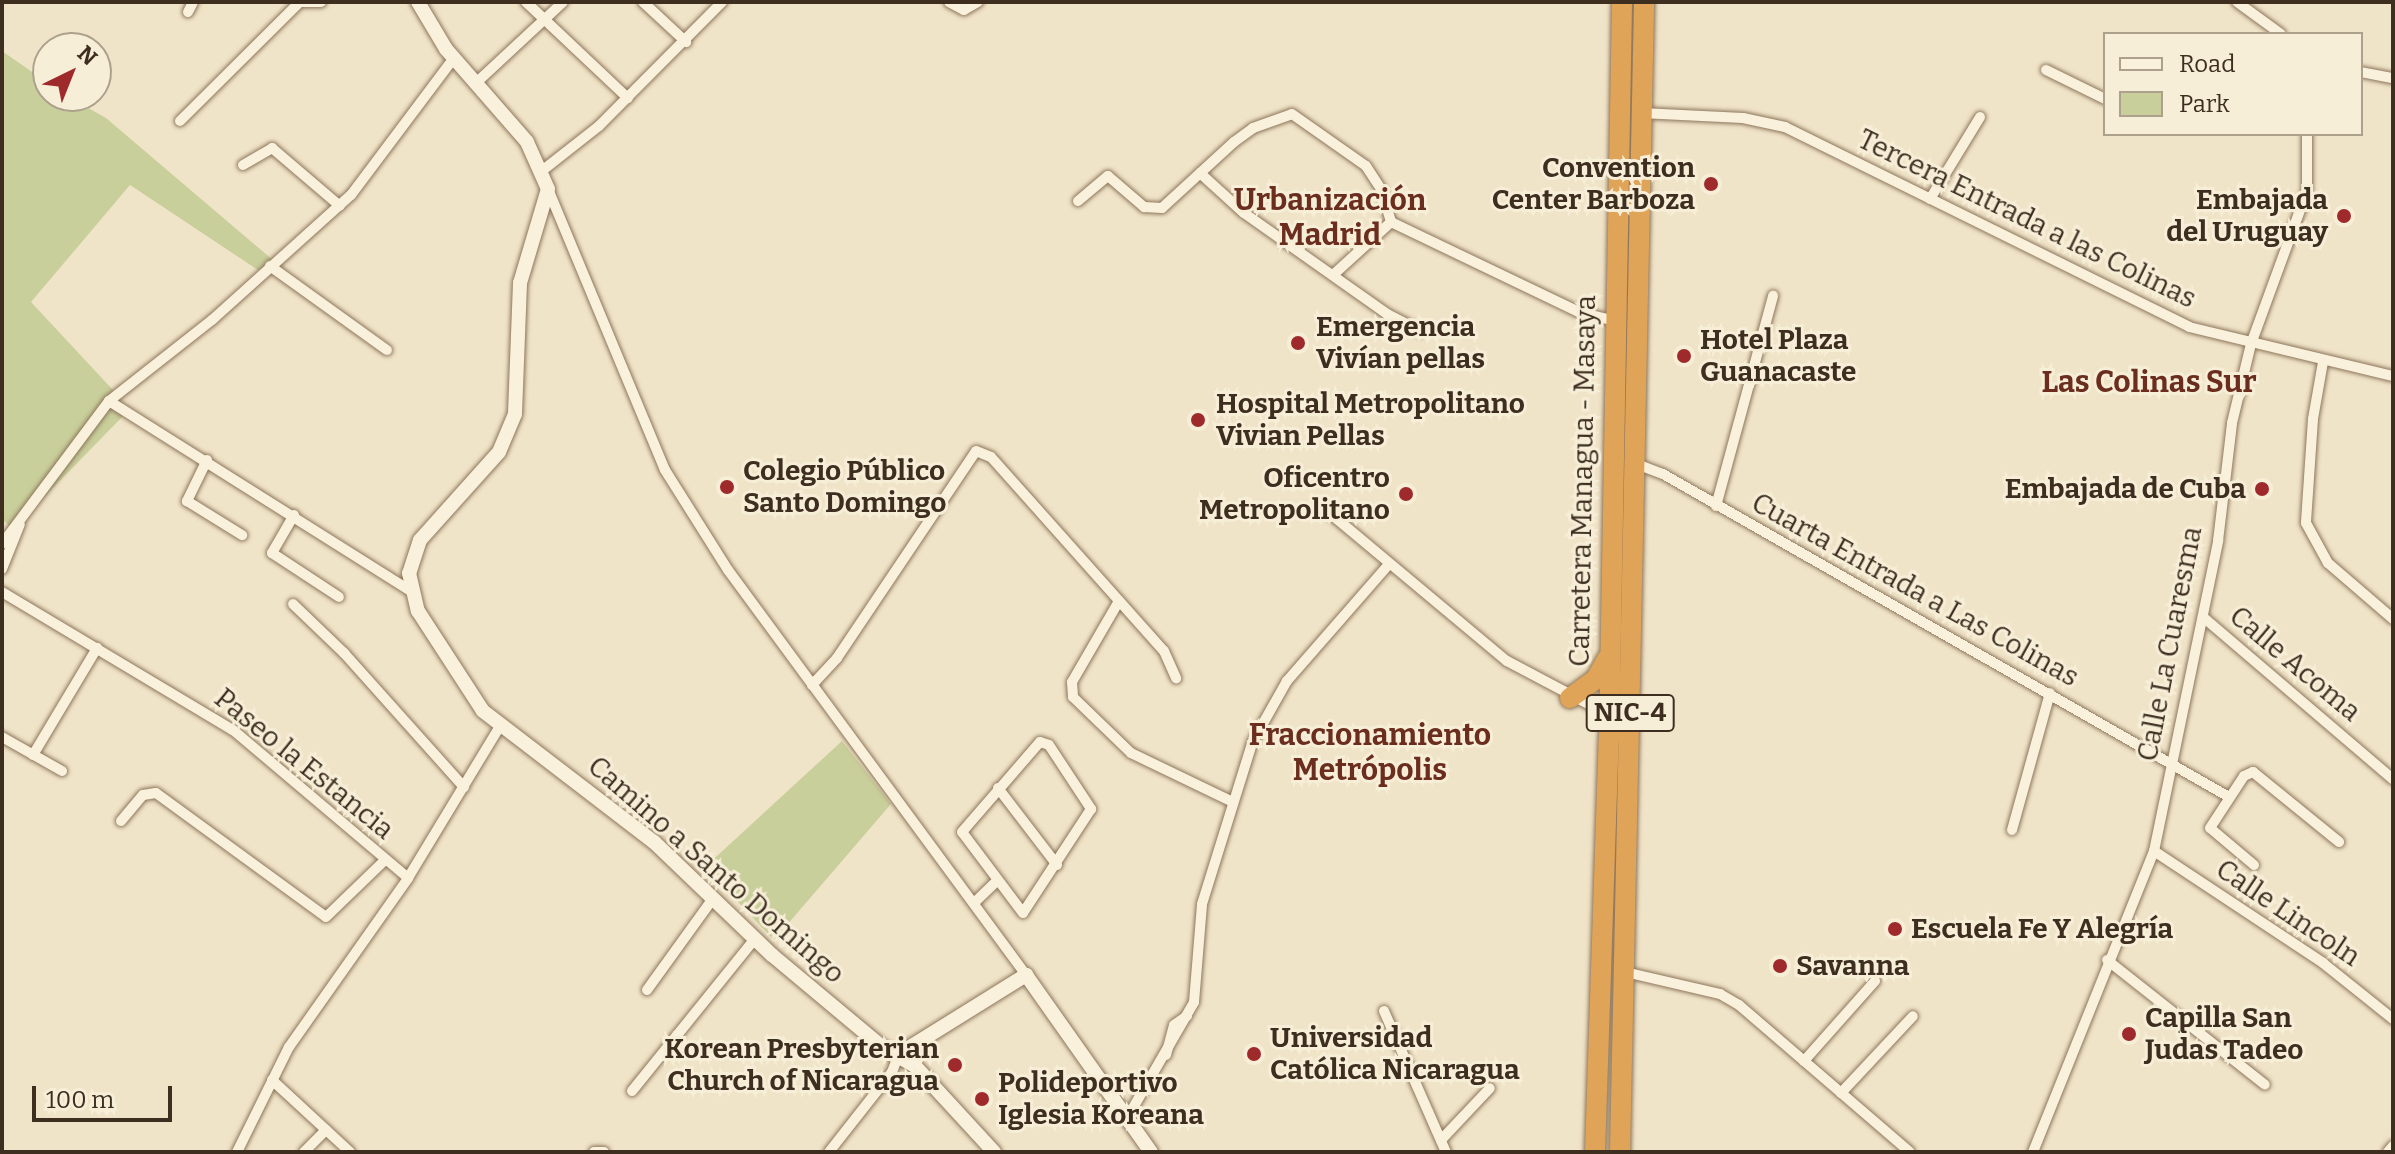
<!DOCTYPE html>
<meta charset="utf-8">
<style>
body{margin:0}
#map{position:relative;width:2395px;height:1154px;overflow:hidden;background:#f0e4c8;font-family:Bitter,serif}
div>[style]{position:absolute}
.green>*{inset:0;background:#c9cf9b}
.roads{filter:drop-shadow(0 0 2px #8d765c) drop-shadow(0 0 2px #8d765c)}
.street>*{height:10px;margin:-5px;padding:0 5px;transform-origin:5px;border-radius:5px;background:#faf1dc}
.secondary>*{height:14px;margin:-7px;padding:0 7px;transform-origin:7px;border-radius:7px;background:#faf1dc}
.highway>*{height:20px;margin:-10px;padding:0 10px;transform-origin:10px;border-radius:10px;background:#e0a458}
.dots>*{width:22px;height:22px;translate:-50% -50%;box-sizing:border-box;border:4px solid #f7eed8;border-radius:50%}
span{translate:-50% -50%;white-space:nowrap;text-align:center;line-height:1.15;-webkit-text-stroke:6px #f7eed8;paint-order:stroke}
.shield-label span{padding:2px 6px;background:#f7eed8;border:2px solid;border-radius:6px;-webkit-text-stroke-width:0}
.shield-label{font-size:26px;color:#3d2e20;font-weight:700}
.poi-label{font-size:28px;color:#3d2e20;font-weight:700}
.right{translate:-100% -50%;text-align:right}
.left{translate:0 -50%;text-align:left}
.street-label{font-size:28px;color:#3d2e20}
.neighbourhood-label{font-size:30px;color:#6b2e1e;font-weight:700}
.frame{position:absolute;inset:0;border:4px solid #3d2e20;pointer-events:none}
.legend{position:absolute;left:2103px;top:32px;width:260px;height:104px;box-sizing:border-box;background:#f7eed8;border:2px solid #ada18e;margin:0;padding:10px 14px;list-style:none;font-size:24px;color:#3d2e20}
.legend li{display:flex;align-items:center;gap:16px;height:40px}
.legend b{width:40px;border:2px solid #ada18e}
.north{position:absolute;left:32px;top:32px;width:80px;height:80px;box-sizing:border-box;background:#f7eed8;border:2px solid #ada18e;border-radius:50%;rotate:43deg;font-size:22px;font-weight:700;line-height:32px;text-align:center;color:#3d2e20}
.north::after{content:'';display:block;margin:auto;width:28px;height:36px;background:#9e2a2b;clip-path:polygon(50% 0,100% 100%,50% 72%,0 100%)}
.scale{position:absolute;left:32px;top:1086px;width:140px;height:36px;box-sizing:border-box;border:4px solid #3d2e20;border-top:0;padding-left:10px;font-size:24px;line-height:28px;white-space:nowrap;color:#3d2e20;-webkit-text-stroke:6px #f7eed8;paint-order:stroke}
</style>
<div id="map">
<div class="green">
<div style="clip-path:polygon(2px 51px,48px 83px,48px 96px,67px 96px,106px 118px,274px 261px,258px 270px,130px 185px,31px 302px,113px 390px,124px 415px,13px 529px,2px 519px)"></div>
<div style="clip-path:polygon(842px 741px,891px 804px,774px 940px,705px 867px)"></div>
</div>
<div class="roads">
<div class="street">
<div style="left:300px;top:2px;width:21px"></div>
<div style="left:526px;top:2px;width:140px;rotate:43.3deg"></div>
<div style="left:643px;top:2px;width:59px;rotate:42.9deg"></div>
<div style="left:949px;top:2px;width:17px;rotate:28deg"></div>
<div style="left:964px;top:10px;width:16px;rotate:-30deg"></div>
<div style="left:2237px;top:2px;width:54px;rotate:36deg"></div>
<div style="left:188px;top:12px;width:11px;rotate:-63deg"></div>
<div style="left:2046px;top:70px;width:66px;rotate:26.2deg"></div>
<div style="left:2361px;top:72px;width:33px;rotate:11deg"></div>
<div style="left:477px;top:82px;width:117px;rotate:-42.9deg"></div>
<div style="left:1641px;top:113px;width:102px;rotate:2.8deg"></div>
<div style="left:1743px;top:118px;width:43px;rotate:12.1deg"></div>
<div style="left:1785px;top:127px;width:451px;rotate:26.3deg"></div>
<div style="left:2189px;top:327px;width:210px;rotate:13.5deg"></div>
<div style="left:180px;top:121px;width:169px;rotate:-44.8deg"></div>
<div style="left:243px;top:165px;width:34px;rotate:-30deg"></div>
<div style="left:272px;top:148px;width:89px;rotate:40.5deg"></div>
<div style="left:543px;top:170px;width:71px;rotate:-38.2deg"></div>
<div style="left:599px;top:126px;width:175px;rotate:-45.2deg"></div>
<div style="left:1200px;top:173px;width:59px;rotate:42.3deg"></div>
<div style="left:1244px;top:213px;width:175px;rotate:35.2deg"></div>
<div style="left:1387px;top:314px;width:38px;rotate:27deg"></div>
<div style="left:548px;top:189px;width:304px;rotate:67.4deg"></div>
<div style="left:665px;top:470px;width:118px;rotate:57.8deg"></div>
<div style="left:728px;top:570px;width:503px;rotate:53.65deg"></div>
<div style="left:1930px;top:199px;width:96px;rotate:-58.6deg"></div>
<div style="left:1078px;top:201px;width:39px;rotate:-40deg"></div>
<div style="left:1108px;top:176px;width:48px;rotate:40.7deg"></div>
<div style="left:1144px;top:207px;width:18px;rotate:3deg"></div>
<div style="left:1162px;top:208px;width:98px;rotate:-42.5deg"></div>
<div style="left:1234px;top:142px;width:24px;rotate:-36deg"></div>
<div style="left:1253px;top:128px;width:41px;rotate:-19.7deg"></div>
<div style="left:1292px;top:114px;width:90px;rotate:35.1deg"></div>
<div style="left:1366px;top:166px;width:27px;rotate:57deg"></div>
<div style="left:1381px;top:189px;width:34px;rotate:73deg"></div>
<div style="left:1391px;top:222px;width:208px;rotate:25.6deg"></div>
<div style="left:1579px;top:312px;width:36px;rotate:14deg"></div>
<div style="left:270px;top:266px;width:144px;rotate:35.7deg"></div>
<div style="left:1333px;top:275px;width:79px;rotate:-42.4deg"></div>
<div style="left:2323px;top:362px;width:58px;rotate:100deg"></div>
<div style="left:2313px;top:419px;width:104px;rotate:93.9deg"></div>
<div style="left:2306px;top:523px;width:46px;rotate:61.2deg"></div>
<div style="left:2328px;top:563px;width:86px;rotate:40.7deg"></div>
<div style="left:109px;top:401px;width:357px;rotate:32.2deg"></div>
<div style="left:207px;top:460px;width:46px;rotate:116deg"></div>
<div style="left:187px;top:501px;width:65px;rotate:31.7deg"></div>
<div style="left:1634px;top:463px;width:31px;rotate:21deg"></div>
<div style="left:1663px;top:474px;width:652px;rotate:29.71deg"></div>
<div style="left:1716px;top:506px;width:218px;rotate:-74.8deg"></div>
<div style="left:1325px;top:509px;width:237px;rotate:39.9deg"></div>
<div style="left:1507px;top:661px;width:113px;rotate:27.9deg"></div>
<div style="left:294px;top:515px;width:44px;rotate:120.1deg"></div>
<div style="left:272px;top:553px;width:80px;rotate:33.3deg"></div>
<div style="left:2px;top:544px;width:179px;rotate:-53.2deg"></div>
<div style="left:109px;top:401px;width:131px;rotate:-38.2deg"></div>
<div style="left:212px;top:320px;width:187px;rotate:-42deg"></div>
<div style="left:351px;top:195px;width:171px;rotate:-53.1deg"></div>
<div style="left:2px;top:569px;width:48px;rotate:-68.2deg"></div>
<div style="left:2px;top:592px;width:269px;rotate:30.9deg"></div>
<div style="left:233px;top:730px;width:229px;rotate:40.2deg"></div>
<div style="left:1119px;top:601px;width:94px;rotate:120.1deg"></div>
<div style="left:1072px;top:682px;width:15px;rotate:86deg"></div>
<div style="left:1073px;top:697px;width:81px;rotate:44deg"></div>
<div style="left:1131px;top:753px;width:113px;rotate:25.7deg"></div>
<div style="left:293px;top:604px;width:71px;rotate:43.9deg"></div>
<div style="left:344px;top:653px;width:180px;rotate:48.2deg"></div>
<div style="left:2203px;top:617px;width:250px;rotate:40.5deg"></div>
<div style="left:812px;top:685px;width:37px;rotate:-47deg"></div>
<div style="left:837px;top:658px;width:249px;rotate:-56.1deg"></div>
<div style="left:976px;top:451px;width:16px;rotate:22deg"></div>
<div style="left:991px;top:457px;width:260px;rotate:48.3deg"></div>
<div style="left:1164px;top:651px;width:30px;rotate:66deg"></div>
<div style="left:2px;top:737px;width:69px;rotate:29.5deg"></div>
<div style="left:1040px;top:742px;width:9px;rotate:18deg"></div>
<div style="left:1049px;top:745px;width:77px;rotate:56.7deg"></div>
<div style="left:1091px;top:809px;width:124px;rotate:123.2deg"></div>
<div style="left:1023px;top:913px;width:101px;rotate:-127deg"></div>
<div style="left:962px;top:832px;width:119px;rotate:-49.1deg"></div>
<div style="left:33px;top:755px;width:125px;rotate:-59.1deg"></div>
<div style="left:998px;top:788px;width:97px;rotate:52.5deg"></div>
<div style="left:121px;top:821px;width:34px;rotate:-50deg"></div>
<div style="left:143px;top:795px;width:13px;rotate:-9deg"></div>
<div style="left:156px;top:793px;width:210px;rotate:36.1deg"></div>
<div style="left:326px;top:917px;width:81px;rotate:-44deg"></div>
<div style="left:2012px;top:830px;width:142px;rotate:-74.5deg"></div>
<div style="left:2154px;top:851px;width:203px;rotate:33.5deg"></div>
<div style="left:2323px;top:963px;width:90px;rotate:38.7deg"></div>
<div style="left:2254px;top:865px;width:57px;rotate:-139.9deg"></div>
<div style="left:2210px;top:828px;width:62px;rotate:-56.8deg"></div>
<div style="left:2244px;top:776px;width:10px;rotate:-24deg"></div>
<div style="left:2253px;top:772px;width:111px;rotate:39.1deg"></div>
<div style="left:975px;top:902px;width:29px;rotate:-44deg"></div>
<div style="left:2107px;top:960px;width:201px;rotate:38.3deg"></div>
<div style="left:1625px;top:972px;width:98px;rotate:13deg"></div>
<div style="left:1720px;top:994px;width:22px;rotate:30deg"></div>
<div style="left:1739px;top:1005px;width:225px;rotate:40.7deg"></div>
<div style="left:647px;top:990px;width:111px;rotate:-54.2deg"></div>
<div style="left:1384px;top:1011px;width:154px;rotate:66.3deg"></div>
<div style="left:1166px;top:1055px;width:31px;rotate:-75deg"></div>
<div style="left:1174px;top:1025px;width:16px;rotate:-35deg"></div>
<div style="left:1804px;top:1061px;width:107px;rotate:-48.4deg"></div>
<div style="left:272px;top:1080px;width:106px;rotate:42.7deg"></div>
<div style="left:632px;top:1091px;width:194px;rotate:-51.1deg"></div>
<div style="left:1841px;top:1093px;width:105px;rotate:-46.9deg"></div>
<div style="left:1126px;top:1120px;width:136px;rotate:-60deg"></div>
<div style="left:1194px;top:1002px;width:98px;rotate:-85.3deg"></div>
<div style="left:1202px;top:904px;width:169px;rotate:-72.7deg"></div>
<div style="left:1252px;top:743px;width:71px;rotate:-60.6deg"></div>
<div style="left:1287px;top:681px;width:155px;rotate:-48.9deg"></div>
<div style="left:1441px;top:1140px;width:71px;rotate:-46.7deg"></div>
<div style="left:237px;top:1152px;width:117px;rotate:-63.7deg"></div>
<div style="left:289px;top:1047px;width:207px;rotate:-54.8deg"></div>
<div style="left:408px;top:878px;width:178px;rotate:-58.8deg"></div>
<div style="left:304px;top:1152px;width:31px;rotate:-45deg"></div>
<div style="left:594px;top:1152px;width:10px"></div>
<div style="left:829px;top:1152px;width:102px;rotate:-51.8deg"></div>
<div style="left:892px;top:1072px;width:19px;rotate:-69deg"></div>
<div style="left:2033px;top:1152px;width:324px;rotate:-68.1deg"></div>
<div style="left:2154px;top:851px;width:317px;rotate:-78.3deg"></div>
<div style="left:2218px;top:541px;width:119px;rotate:-83.2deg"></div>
<div style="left:2232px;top:423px;width:81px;rotate:-76.5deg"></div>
<div style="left:2251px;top:344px;width:163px;rotate:-69.9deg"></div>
<div style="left:2307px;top:191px;width:57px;rotate:-90deg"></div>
<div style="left:2388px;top:1152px;width:8px;rotate:-50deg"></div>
</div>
<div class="secondary">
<div style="left:418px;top:2px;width:55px;rotate:59.2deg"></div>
<div style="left:446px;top:49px;width:123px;rotate:48.9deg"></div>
<div style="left:527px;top:142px;width:51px;rotate:65.9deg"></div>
<div style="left:548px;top:189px;width:98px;rotate:106.6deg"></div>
<div style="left:520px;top:283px;width:131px;rotate:92.2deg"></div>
<div style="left:515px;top:414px;width:41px;rotate:112.8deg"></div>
<div style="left:499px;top:452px;width:118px;rotate:131.9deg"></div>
<div style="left:420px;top:540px;width:35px;rotate:108deg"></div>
<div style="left:409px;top:573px;width:39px;rotate:77deg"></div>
<div style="left:418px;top:611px;width:119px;rotate:57deg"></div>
<div style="left:483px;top:711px;width:215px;rotate:37.5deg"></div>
<div style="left:654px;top:842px;width:163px;rotate:43.8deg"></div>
<div style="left:772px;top:955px;width:143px;rotate:39.9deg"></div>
<div style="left:882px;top:1047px;width:38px;rotate:30deg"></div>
<div style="left:915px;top:1066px;width:117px;rotate:47.4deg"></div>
<div style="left:899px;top:1054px;width:150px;rotate:-31.9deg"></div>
<div style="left:1026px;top:975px;width:217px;rotate:54.8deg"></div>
</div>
<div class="highway">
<div style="left:1570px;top:698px;width:32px;rotate:-36deg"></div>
<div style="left:1596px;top:679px;width:23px;rotate:-61deg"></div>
<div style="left:1595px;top:1152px;width:412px;rotate:-88.1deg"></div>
<div style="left:1609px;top:740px;width:738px;rotate:-88.99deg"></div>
<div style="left:1620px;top:1152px;width:1150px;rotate:-88.8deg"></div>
</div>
</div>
<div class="dots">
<div style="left:1711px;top:184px;background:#9e2a2b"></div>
<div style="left:2344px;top:216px;background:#9e2a2b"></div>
<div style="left:1298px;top:343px;background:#9e2a2b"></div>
<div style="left:1684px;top:356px;background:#9e2a2b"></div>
<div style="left:1198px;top:420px;background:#9e2a2b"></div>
<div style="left:727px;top:487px;background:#9e2a2b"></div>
<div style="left:2262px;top:489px;background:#9e2a2b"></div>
<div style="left:1406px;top:494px;background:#9e2a2b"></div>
<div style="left:1895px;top:929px;background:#9e2a2b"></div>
<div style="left:1780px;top:966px;background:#9e2a2b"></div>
<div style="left:2129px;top:1034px;background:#9e2a2b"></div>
<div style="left:1254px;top:1054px;background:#9e2a2b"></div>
<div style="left:955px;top:1065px;background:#9e2a2b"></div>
<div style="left:982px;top:1099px;background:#9e2a2b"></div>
</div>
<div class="shield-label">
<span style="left:1630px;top:713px">NIC-4</span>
</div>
<div class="poi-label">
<span class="right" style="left:1695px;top:184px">Convention<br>Center Barboza</span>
<span class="right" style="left:2328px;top:216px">Embajada<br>del Uruguay</span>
<span class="left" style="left:1316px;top:343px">Emergencia<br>Vivían pellas</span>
<span class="left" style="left:1700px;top:356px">Hotel Plaza<br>Guanacaste</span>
<span class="left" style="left:1216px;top:420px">Hospital Metropolitano<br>Vivian Pellas</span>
<span class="left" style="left:743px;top:487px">Colegio Público<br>Santo Domingo</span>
<span class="right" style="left:1390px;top:494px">Oficentro<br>Metropolitano</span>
<span class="right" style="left:2246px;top:489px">Embajada de Cuba</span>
<span class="left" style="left:1911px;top:929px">Escuela Fe Y Alegría</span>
<span class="left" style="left:1796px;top:966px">Savanna</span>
<span class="left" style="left:2145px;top:1034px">Capilla San<br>Judas Tadeo</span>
<span class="left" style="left:1270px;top:1054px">Universidad<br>Católica Nicaragua</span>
<span class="right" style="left:939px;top:1065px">Korean Presbyterian<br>Church of Nicaragua</span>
<span class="left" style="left:998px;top:1099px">Polideportivo<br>Iglesia Koreana</span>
</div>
<div class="street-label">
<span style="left:2027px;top:219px;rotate:26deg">Tercera Entrada a las Colinas</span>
<span style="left:1583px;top:481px;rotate:-89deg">Carretera Managua - Masaya</span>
<span style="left:1915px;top:590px;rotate:29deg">Cuarta Entrada a Las Colinas</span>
<span style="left:2170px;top:644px;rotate:-79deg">Calle La Cuaresma</span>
<span style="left:2295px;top:664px;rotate:40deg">Calle Acoma</span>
<span style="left:304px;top:764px;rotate:39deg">Paseo la Estancia</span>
<span style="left:716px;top:870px;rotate:41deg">Camino a Santo Domingo</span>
<span style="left:2288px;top:913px;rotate:34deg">Calle Lincoln</span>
</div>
<div class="neighbourhood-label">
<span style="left:1330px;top:217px">Urbanización<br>Madrid</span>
<span style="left:2149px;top:382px">Las Colinas Sur</span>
<span style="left:1370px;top:752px">Fraccionamiento<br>Metrópolis</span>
</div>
<div class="frame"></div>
<ul class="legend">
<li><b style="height:10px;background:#faf1dc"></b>Road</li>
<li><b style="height:22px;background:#c9cf9b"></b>Park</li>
</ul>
<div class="north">N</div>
<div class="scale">100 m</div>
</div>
